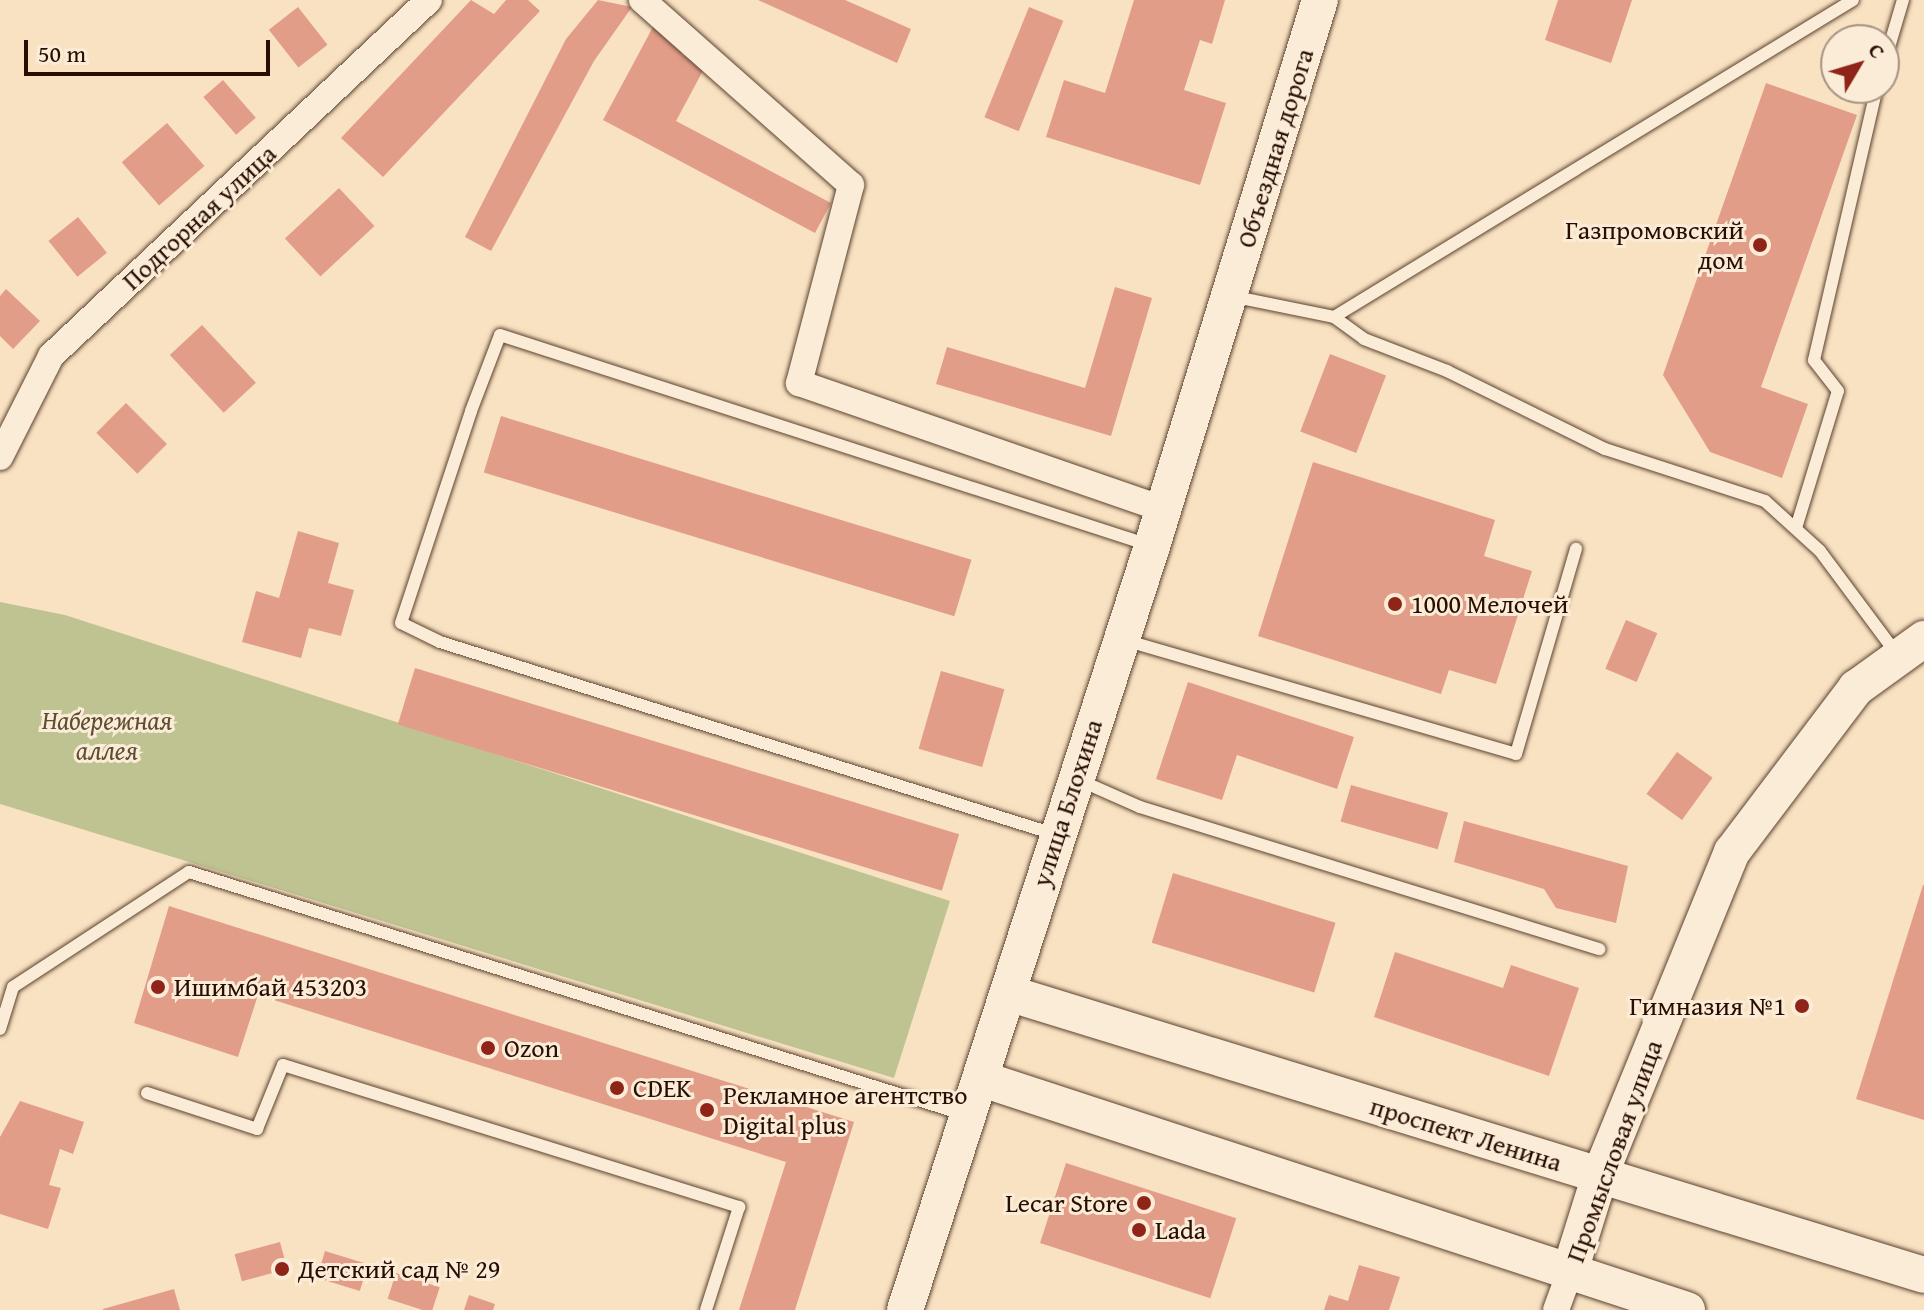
<!DOCTYPE html>
<meta charset="utf-8">
<style>
body{margin:0}
#map{position:relative;width:1924px;height:1310px;overflow:hidden;background:#f9e2c2;font-family:"Gentium Book Plus",serif}
div>[style]{position:absolute}
.green>*{inset:0;background:#bfc392}
.building>*{inset:0;background:#e29d89;transform-origin:0 0}
.roads{filter:drop-shadow(0 0 2px #5c4230) drop-shadow(0 0 2px #5c4230)}
.lane>*{height:12px;margin:-6px;padding:0 6px;transform-origin:6px;border-radius:6px;background:#fbecd7}
.street>*{height:26px;margin:-13px;padding:0 13px;transform-origin:13px;border-radius:13px;background:#fbecd7}
.secondary>*{height:36px;margin:-18px;padding:0 18px;transform-origin:18px;border-radius:18px;background:#fbecd7}
.dots>*{width:22px;height:22px;translate:-50% -50%;box-sizing:border-box;border:4px solid #fbecd7;border-radius:50%}
span{translate:-50% -50%;white-space:nowrap;text-align:center;line-height:1.15;-webkit-text-stroke:6px #fbecd7;paint-order:stroke}
.street-label{font-size:26px;color:#280d00}
.poi-label{font-size:26px;color:#280d00}
.right{translate:-100% -50%;text-align:right}
.left{translate:0 -50%;text-align:left}
.park-label{font-size:26px;color:#5d4d33;font-style:italic}
.north{position:absolute;left:1820px;top:24px;width:80px;height:80px;box-sizing:border-box;background:#fbecd7;border:2px solid #a79381;border-radius:50%;rotate:52deg;font-size:22px;font-weight:700;line-height:32px;text-align:center;color:#280d00}
.north::after{content:'';display:block;margin:auto;width:28px;height:36px;background:#8f2418;clip-path:polygon(50% 0,100% 100%,50% 72%,0 100%)}
.scale{position:absolute;left:24px;top:40px;width:246px;height:36px;box-sizing:border-box;border:4px solid #280d00;border-top:0;padding-left:10px;font-size:24px;line-height:28px;white-space:nowrap;color:#280d00;-webkit-text-stroke:6px #fbecd7;paint-order:stroke}
</style>
<div id="map">
<div class="green">
<div style="clip-path:polygon(0 602px,65px 615px,950px 901px,894px 1078px,0 804px)"></div>
</div>
<div class="building">
<div style="clip-path:polygon(471px 0,494px 14px,506px 0,528px 0,540px 11px,383px 177px,341px 138px)"></div>
<div style="clip-path:polygon(598px 0,632px 7px,594px 61px,491px 251px,465px 237px,566px 39px)"></div>
<div style="clip-path:polygon(758px 0,845px 0,911px 29px,897px 63px)"></div>
<div style="clip-path:polygon(1134px 0,1225px 0,1212px 44px,1200px 40px,1184px 90px,1226px 103px,1200px 185px,1046px 137px,1064px 80px,1105px 93px)"></div>
<div style="clip-path:polygon(1558px 0,1632px 0,1611px 63px,1545px 40px)"></div>
<div style="left:298px;top:7px;width:48px;height:37px;rotate:52deg"></div>
<div style="left:1029px;top:7px;width:37px;height:119px;rotate:22deg"></div>
<div style="clip-path:polygon(654px 25px,687px 42px,681px 54px,705px 67px,676px 121px,831px 203px,815px 233px,603px 120px)"></div>
<div style="left:223px;top:80px;width:50px;height:26px;rotate:49deg"></div>
<div style="clip-path:polygon(1766px 83px,1857px 115px,1761px 387px,1808px 404px,1782px 478px,1710px 452px,1663px 375px)"></div>
<div style="left:167px;top:123px;width:57px;height:60px;rotate:49deg"></div>
<div style="left:339px;top:188px;width:52px;height:74px;rotate:47deg"></div>
<div style="left:78px;top:217px;width:46px;height:38px;rotate:51deg"></div>
<div style="clip-path:polygon(1115px 287px,1152px 298px,1111px 436px,936px 384px,947px 347px,1085px 388px)"></div>
<div style="clip-path:polygon(6px 289px,40px 321px,13px 349px,0 336px,0 296px)"></div>
<div style="left:202px;top:325px;width:79px;height:44px;rotate:47deg"></div>
<div style="left:1330px;top:354px;width:60px;height:83px;rotate:21deg"></div>
<div style="left:126px;top:403px;width:58px;height:42px;rotate:45deg"></div>
<div style="left:501px;top:416px;width:492px;height:59px;rotate:17deg"></div>
<div style="clip-path:polygon(1313px 462px,1495px 520px,1484px 556px,1532px 571px,1496px 684px,1449px 670px,1441px 694px,1258px 636px)"></div>
<div style="clip-path:polygon(298px 531px,339px 543px,328px 583px,354px 590px,341px 636px,309px 628px,301px 658px,242px 642px,256px 591px,279px 598px)"></div>
<div style="left:1626px;top:620px;width:34px;height:53px;rotate:23deg"></div>
<div style="left:415px;top:668px;width:569px;height:59px;rotate:17deg"></div>
<div style="left:941px;top:671px;width:66px;height:81px;rotate:16deg"></div>
<div style="clip-path:polygon(1188px 682px,1354px 737px,1337px 789px,1237px 755px,1222px 800px,1156px 779px)"></div>
<div style="left:1677px;top:752px;width:44px;height:52px;rotate:36deg"></div>
<div style="left:1351px;top:785px;width:101px;height:38px;rotate:16deg"></div>
<div style="clip-path:polygon(1464px 821px,1628px 866px,1616px 923px,1556px 908px,1544px 889px,1454px 862px)"></div>
<div style="left:1173px;top:873px;width:170px;height:73px;rotate:17deg"></div>
<div style="clip-path:polygon(1923px 885px,1924px 885px,1924px 1120px,1856px 1099px)"></div>
<div style="clip-path:polygon(169px 906px,854px 1122px,795px 1310px,739px 1310px,786px 1162px,258px 995px,238px 1057px,134px 1023px)"></div>
<div style="clip-path:polygon(1395px 952px,1503px 988px,1511px 965px,1579px 988px,1549px 1076px,1374px 1017px)"></div>
<div style="clip-path:polygon(20px 1101px,84px 1122px,73px 1154px,60px 1149px,49px 1185px,61px 1188px,48px 1229px,0 1214px,0 1137px)"></div>
<div style="left:1066px;top:1163px;width:179px;height:84px;rotate:18deg"></div>
<div style="left:280px;top:1242px;width:28px;height:47px;rotate:75deg"></div>
<div style="left:325px;top:1251px;width:45px;height:28px;rotate:17deg"></div>
<div style="clip-path:polygon(1359px 1265px,1400px 1277px,1389px 1310px,1324px 1310px,1329px 1295px,1348px 1301px)"></div>
<div style="left:396px;top:1273px;width:46px;height:27px;rotate:18deg"></div>
<div style="clip-path:polygon(174px 1289px,180px 1310px,103px 1310px,103px 1309px)"></div>
<div style="clip-path:polygon(469px 1295px,495px 1304px,493px 1310px,464px 1310px)"></div>
</div>
<div class="roads">
<div class="lane">
<div style="left:1884px;top:64px;width:67px;rotate:-73.5deg"></div>
<div style="left:1231px;top:296px;width:105px;rotate:11.5deg"></div>
<div style="left:1334px;top:317px;width:608px;rotate:-31.42deg"></div>
<div style="left:1334px;top:317px;width:37px;rotate:36deg"></div>
<div style="left:1364px;top:339px;width:89px;rotate:21.1deg"></div>
<div style="left:1447px;top:371px;width:176px;rotate:26.3deg"></div>
<div style="left:1605px;top:449px;width:168px;rotate:18deg"></div>
<div style="left:1765px;top:501px;width:74px;rotate:42.3deg"></div>
<div style="left:1820px;top:551px;width:127px;rotate:53.3deg"></div>
<div style="left:1796px;top:528px;width:143px;rotate:-73deg"></div>
<div style="left:1838px;top:391px;width:39px;rotate:-128deg"></div>
<div style="left:1814px;top:360px;width:279px;rotate:-77deg"></div>
<div style="left:1124px;top:640px;width:408px;rotate:16.2deg"></div>
<div style="left:1516px;top:754px;width:214px;rotate:-73.7deg"></div>
<div style="left:1081px;top:781px;width:64px;rotate:23.8deg"></div>
<div style="left:1140px;top:807px;width:481px;rotate:17.2deg"></div>
<div style="left:1054px;top:834px;width:643px;rotate:-162.64deg"></div>
<div style="left:440px;top:642px;width:43px;rotate:-154deg"></div>
<div style="left:401px;top:623px;width:223px;rotate:-71.7deg"></div>
<div style="left:471px;top:411px;width:81px;rotate:-69.1deg"></div>
<div style="left:500px;top:335px;width:682px;rotate:17.93deg"></div>
<div style="left:0;top:1029px;width:44px;rotate:-72.8deg"></div>
<div style="left:13px;top:987px;width:210px;rotate:-33.2deg"></div>
<div style="left:189px;top:872px;width:814px;rotate:17.37deg"></div>
<div style="left:147px;top:1093px;width:116px;rotate:18.1deg"></div>
<div style="left:257px;top:1129px;width:69px;rotate:-67.9deg"></div>
<div style="left:283px;top:1065px;width:478px;rotate:17.3deg"></div>
<div style="left:739px;top:1207px;width:108px;rotate:107.8deg"></div>
</div>
<div class="street">
<div style="left:642px;top:0;width:279px;rotate:41.5deg"></div>
<div style="left:851px;top:185px;width:205px;rotate:104.7deg"></div>
<div style="left:799px;top:383px;width:385px;rotate:19.1deg"></div>
<div style="left:0;top:457px;width:113px;rotate:-63.2deg"></div>
<div style="left:51px;top:356px;width:519px;rotate:-43.28deg"></div>
<div style="left:1556px;top:1310px;width:38px;rotate:-70deg"></div>
</div>
<div class="secondary">
<div style="left:1008px;top:993px;width:958px;rotate:17.11deg"></div>
<div style="left:982px;top:1079px;width:742px;rotate:18.14deg"></div>
<div style="left:1569px;top:1274px;width:104px;rotate:-72.6deg"></div>
<div style="left:1600px;top:1175px;width:349px;rotate:-67.8deg"></div>
<div style="left:1732px;top:852px;width:206px;rotate:-52.9deg"></div>
<div style="left:1856px;top:688px;width:84px;rotate:-35.8deg"></div>
<div style="left:905px;top:1310px;width:803px;rotate:-72.08deg"></div>
<div style="left:1152px;top:546px;width:571px;rotate:-72.9deg"></div>
</div>
</div>
<div class="dots">
<div style="left:1760px;top:245px;background:#8f2418"></div>
<div style="left:1395px;top:604px;background:#8f2418"></div>
<div style="left:158px;top:987px;background:#8f2418"></div>
<div style="left:1802px;top:1006px;background:#8f2418"></div>
<div style="left:488px;top:1048px;background:#8f2418"></div>
<div style="left:617px;top:1088px;background:#8f2418"></div>
<div style="left:707px;top:1110px;background:#8f2418"></div>
<div style="left:1144px;top:1203px;background:#8f2418"></div>
<div style="left:1139px;top:1230px;background:#8f2418"></div>
<div style="left:282px;top:1269px;background:#8f2418"></div>
</div>
<div class="street-label">
<span style="left:1275px;top:148px;rotate:-73deg">Объездная дорога</span>
<span style="left:199px;top:217px;rotate:-43deg">Подгорная улица</span>
<span style="left:1067px;top:803px;rotate:-72deg">улица Блохина</span>
<span style="left:1466px;top:1134px;rotate:17deg">проспект Ленина</span>
<span style="left:1614px;top:1151px;rotate:-70deg">Промысловая улица</span>
</div>
<div class="poi-label">
<span class="right" style="left:1744px;top:245px">Газпромовский<br>дом</span>
<span class="left" style="left:1411px;top:604px">1000 Мелочей</span>
<span class="left" style="left:174px;top:987px">Ишимбай 453203</span>
<span class="right" style="left:1786px;top:1006px">Гимназия №1</span>
<span class="left" style="left:504px;top:1048px">Ozon</span>
<span class="left" style="left:633px;top:1088px">CDEK</span>
<span class="left" style="left:723px;top:1110px">Рекламное агентство<br>Digital plus</span>
<span class="right" style="left:1128px;top:1203px">Lecar Store</span>
<span class="left" style="left:1155px;top:1230px">Lada</span>
<span class="left" style="left:298px;top:1269px">Детский сад № 29</span>
</div>
<div class="park-label">
<span style="left:107px;top:735px">Набережная<br>аллея</span>
</div>
<div class="north">С</div>
<div class="scale">50 m</div>
</div>
